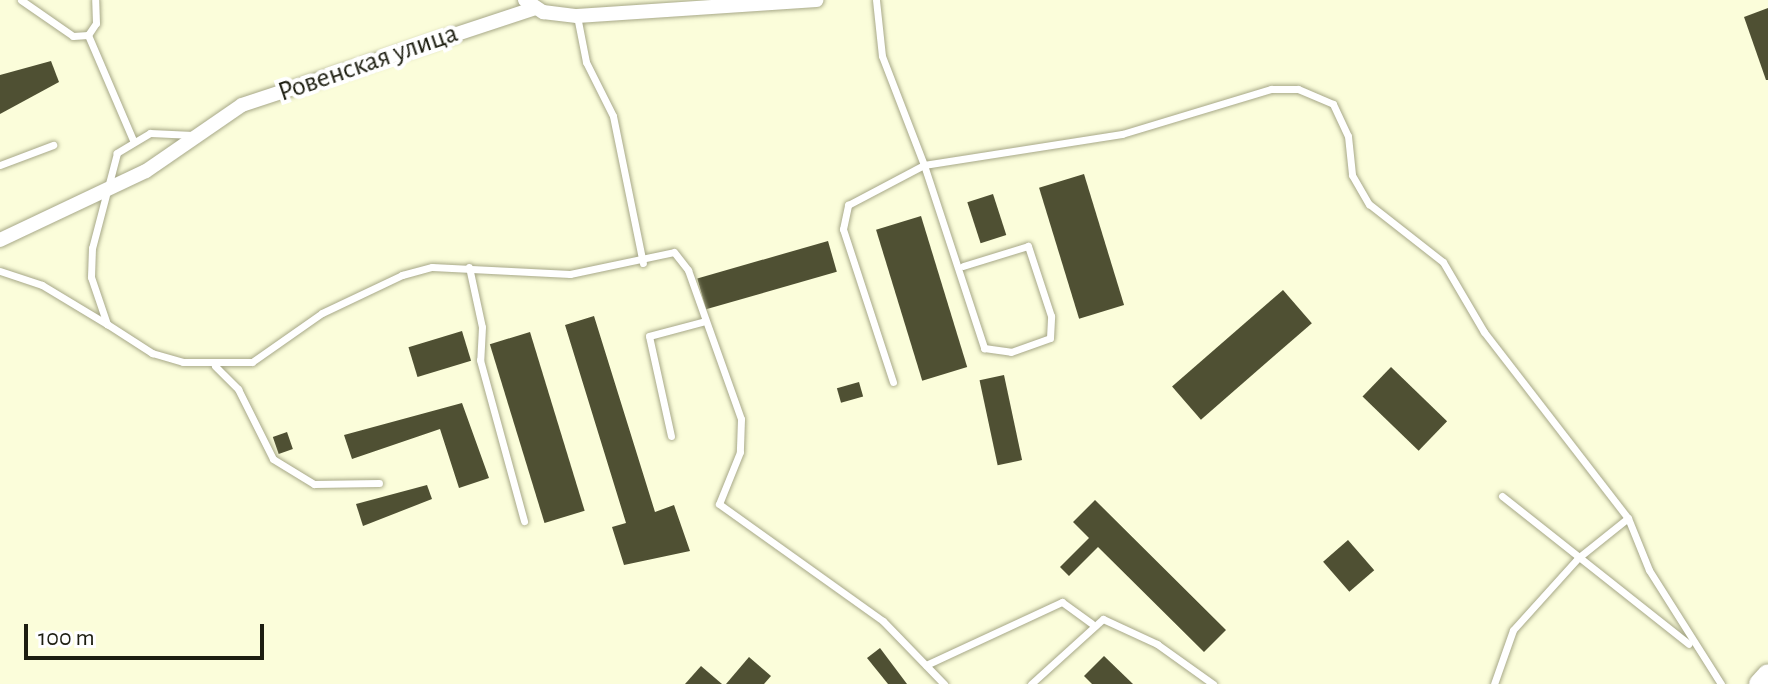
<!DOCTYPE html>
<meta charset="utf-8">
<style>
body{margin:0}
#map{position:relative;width:1768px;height:684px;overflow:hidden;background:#fbfdda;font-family:"Alegreya Sans",sans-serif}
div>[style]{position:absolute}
.building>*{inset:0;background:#4f5033;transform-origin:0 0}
.roads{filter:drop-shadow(0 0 2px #a7a888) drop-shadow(0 0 2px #a7a888)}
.service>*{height:7px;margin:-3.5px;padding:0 3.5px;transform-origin:3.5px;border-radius:3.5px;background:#fff}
.minor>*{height:14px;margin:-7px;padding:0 7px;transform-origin:7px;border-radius:7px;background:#fff}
.secondary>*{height:20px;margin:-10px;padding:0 10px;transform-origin:10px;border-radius:10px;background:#fff}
span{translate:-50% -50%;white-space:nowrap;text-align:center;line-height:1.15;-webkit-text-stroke:8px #fff;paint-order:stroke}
.street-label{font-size:28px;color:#1c1d10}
.scale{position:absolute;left:24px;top:624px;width:240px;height:36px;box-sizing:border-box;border:4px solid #1c1d10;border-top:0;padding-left:10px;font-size:24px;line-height:28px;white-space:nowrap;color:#1c1d10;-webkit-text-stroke:6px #fff;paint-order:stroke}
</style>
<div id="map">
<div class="building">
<div style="clip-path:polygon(1768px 8px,1768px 80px,1766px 80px,1744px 17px)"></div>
<div style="clip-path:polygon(51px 61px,59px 82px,0 114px,0 75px)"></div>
<div style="left:1084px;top:174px;width:137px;height:47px;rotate:73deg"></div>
<div style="left:993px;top:194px;width:43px;height:27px;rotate:72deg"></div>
<div style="left:921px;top:216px;width:158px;height:47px;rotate:73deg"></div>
<div style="left:828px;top:241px;width:32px;height:136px;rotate:74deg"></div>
<div style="left:1283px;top:290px;width:44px;height:147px;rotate:49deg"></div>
<div style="clip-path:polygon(594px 316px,655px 512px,674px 505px,690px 551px,624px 565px,612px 527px,626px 523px,565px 325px)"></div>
<div style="left:462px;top:331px;width:31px;height:56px;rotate:73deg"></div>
<div style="left:530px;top:332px;width:187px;height:42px;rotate:73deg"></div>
<div style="left:1391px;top:367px;width:78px;height:41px;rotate:44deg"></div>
<div style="left:1004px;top:375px;width:87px;height:25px;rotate:78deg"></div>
<div style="left:859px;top:382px;width:15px;height:23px;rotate:74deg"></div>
<div style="clip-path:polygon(462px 403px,489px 478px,459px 488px,440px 429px,352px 459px,344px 435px)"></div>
<div style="left:287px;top:432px;width:18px;height:15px;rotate:71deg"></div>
<div style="clip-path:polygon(427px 485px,432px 499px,363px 526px,356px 504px)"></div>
<div style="clip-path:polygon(1095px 500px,1226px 630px,1204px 652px,1098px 547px,1069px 576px,1060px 567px,1089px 538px,1073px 522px)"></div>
<div style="left:1348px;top:540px;width:40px;height:33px;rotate:49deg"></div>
<div style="clip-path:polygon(880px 648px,907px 684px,888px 684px,867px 658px)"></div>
<div style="clip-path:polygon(1104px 656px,1133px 684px,1092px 684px,1084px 676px)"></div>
<div style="clip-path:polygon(749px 657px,771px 676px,764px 684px,726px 684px)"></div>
<div style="clip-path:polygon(701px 666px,722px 684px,685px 684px)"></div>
</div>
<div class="roads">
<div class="service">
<div style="left:21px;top:0;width:63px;rotate:34.7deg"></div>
<div style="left:73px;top:36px;width:15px;rotate:-4deg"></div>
<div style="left:88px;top:35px;width:114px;rotate:66.8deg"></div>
<div style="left:876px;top:0;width:56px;rotate:83.9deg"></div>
<div style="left:882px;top:56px;width:117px;rotate:68.9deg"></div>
<div style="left:924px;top:165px;width:200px;rotate:-8.9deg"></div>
<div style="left:1122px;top:134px;width:156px;rotate:-16.8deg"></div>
<div style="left:1271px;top:89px;width:27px"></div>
<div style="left:1298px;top:89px;width:38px;rotate:23deg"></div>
<div style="left:1333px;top:104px;width:35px;rotate:65deg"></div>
<div style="left:1348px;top:136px;width:39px;rotate:84deg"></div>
<div style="left:1352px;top:175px;width:34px;rotate:60deg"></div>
<div style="left:1369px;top:204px;width:94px;rotate:38.1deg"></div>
<div style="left:1443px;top:262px;width:81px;rotate:59.6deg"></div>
<div style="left:1484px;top:332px;width:235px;rotate:52.3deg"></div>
<div style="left:1628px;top:518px;width:56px;rotate:68deg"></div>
<div style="left:1649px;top:570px;width:135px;rotate:57.7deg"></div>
<div style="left:577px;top:16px;width:47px;rotate:78.9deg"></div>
<div style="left:586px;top:62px;width:60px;rotate:63.4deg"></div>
<div style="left:613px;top:116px;width:150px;rotate:78.5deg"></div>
<div style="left:88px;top:35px;width:14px;rotate:-56deg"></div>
<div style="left:96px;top:23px;width:23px;rotate:-92deg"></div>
<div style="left:193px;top:135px;width:43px;rotate:-177.3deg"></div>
<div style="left:150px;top:133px;width:39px;rotate:149deg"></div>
<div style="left:117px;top:153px;width:98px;rotate:104.7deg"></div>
<div style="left:92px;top:248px;width:29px;rotate:92deg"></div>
<div style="left:91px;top:277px;width:50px;rotate:71.2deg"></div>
<div style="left:107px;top:324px;width:54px;rotate:32.8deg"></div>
<div style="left:152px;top:353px;width:32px;rotate:16deg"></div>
<div style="left:183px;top:362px;width:69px"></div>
<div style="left:252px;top:362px;width:85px;rotate:-35deg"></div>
<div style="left:322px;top:313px;width:89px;rotate:-25.4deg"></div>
<div style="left:402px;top:275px;width:31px;rotate:-15deg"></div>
<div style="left:432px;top:267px;width:138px;rotate:2.9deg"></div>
<div style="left:570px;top:274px;width:106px;rotate:-11.9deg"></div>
<div style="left:674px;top:252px;width:23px;rotate:52deg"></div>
<div style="left:688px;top:270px;width:158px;rotate:70.4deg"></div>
<div style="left:741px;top:419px;width:33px;rotate:92deg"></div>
<div style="left:740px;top:452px;width:56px;rotate:112deg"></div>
<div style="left:719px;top:504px;width:201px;rotate:35.5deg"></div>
<div style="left:883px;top:621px;width:88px;rotate:45.9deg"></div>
<div style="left:0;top:165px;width:57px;rotate:-20.7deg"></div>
<div style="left:469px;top:267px;width:61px;rotate:77.8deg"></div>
<div style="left:482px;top:327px;width:33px;rotate:93deg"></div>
<div style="left:480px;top:360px;width:167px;rotate:74.7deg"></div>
<div style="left:0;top:271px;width:44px;rotate:18.4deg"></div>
<div style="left:42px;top:285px;width:76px;rotate:31deg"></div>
<div style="left:215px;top:366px;width:33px;rotate:45deg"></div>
<div style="left:238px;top:389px;width:78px;rotate:63.4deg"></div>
<div style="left:273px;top:459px;width:48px;rotate:31.4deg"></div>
<div style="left:314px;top:484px;width:65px;rotate:-0.9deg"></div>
<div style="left:893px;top:382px;width:161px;rotate:-108.1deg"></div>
<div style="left:843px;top:229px;width:25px;rotate:-78deg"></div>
<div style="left:848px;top:205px;width:86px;rotate:-27.8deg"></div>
<div style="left:924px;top:165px;width:193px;rotate:71.8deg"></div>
<div style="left:984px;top:348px;width:27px;rotate:8deg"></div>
<div style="left:1011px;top:352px;width:41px;rotate:-19.7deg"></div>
<div style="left:1050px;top:338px;width:22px;rotate:-87deg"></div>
<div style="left:1051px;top:316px;width:74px;rotate:-108.2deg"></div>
<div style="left:1028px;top:246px;width:68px;rotate:162.9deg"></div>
<div style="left:671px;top:436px;width:102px;rotate:-102.4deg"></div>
<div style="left:649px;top:336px;width:55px;rotate:-14.8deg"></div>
<div style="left:1502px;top:496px;width:238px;rotate:38.4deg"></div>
<div style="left:926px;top:665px;width:150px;rotate:-24.9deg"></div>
<div style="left:1062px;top:602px;width:36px;rotate:36deg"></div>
<div style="left:1031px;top:684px;width:97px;rotate:-42.1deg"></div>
<div style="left:1103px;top:619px;width:60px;rotate:24.8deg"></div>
<div style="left:1157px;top:644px;width:69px;rotate:35.5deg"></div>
<div style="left:1494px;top:684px;width:57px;rotate:-70.6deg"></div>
<div style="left:1513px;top:630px;width:97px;rotate:-47.9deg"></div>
<div style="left:1578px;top:558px;width:64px;rotate:-38.7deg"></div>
</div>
<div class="minor">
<div style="left:525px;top:0;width:22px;rotate:34deg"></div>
<div style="left:543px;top:12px;width:34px;rotate:7deg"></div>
<div style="left:577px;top:16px;width:240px;rotate:-3.8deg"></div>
<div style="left:0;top:240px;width:161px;rotate:-25.3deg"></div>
<div style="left:146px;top:171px;width:116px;rotate:-34.5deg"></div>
<div style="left:242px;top:105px;width:309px;rotate:-18.3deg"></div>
</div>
<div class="secondary">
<div style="left:1759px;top:684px;width:13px;rotate:-48deg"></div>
</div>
</div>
<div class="street-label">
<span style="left:368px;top:63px;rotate:-19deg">Ровенская улица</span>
</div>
<div class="scale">100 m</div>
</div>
